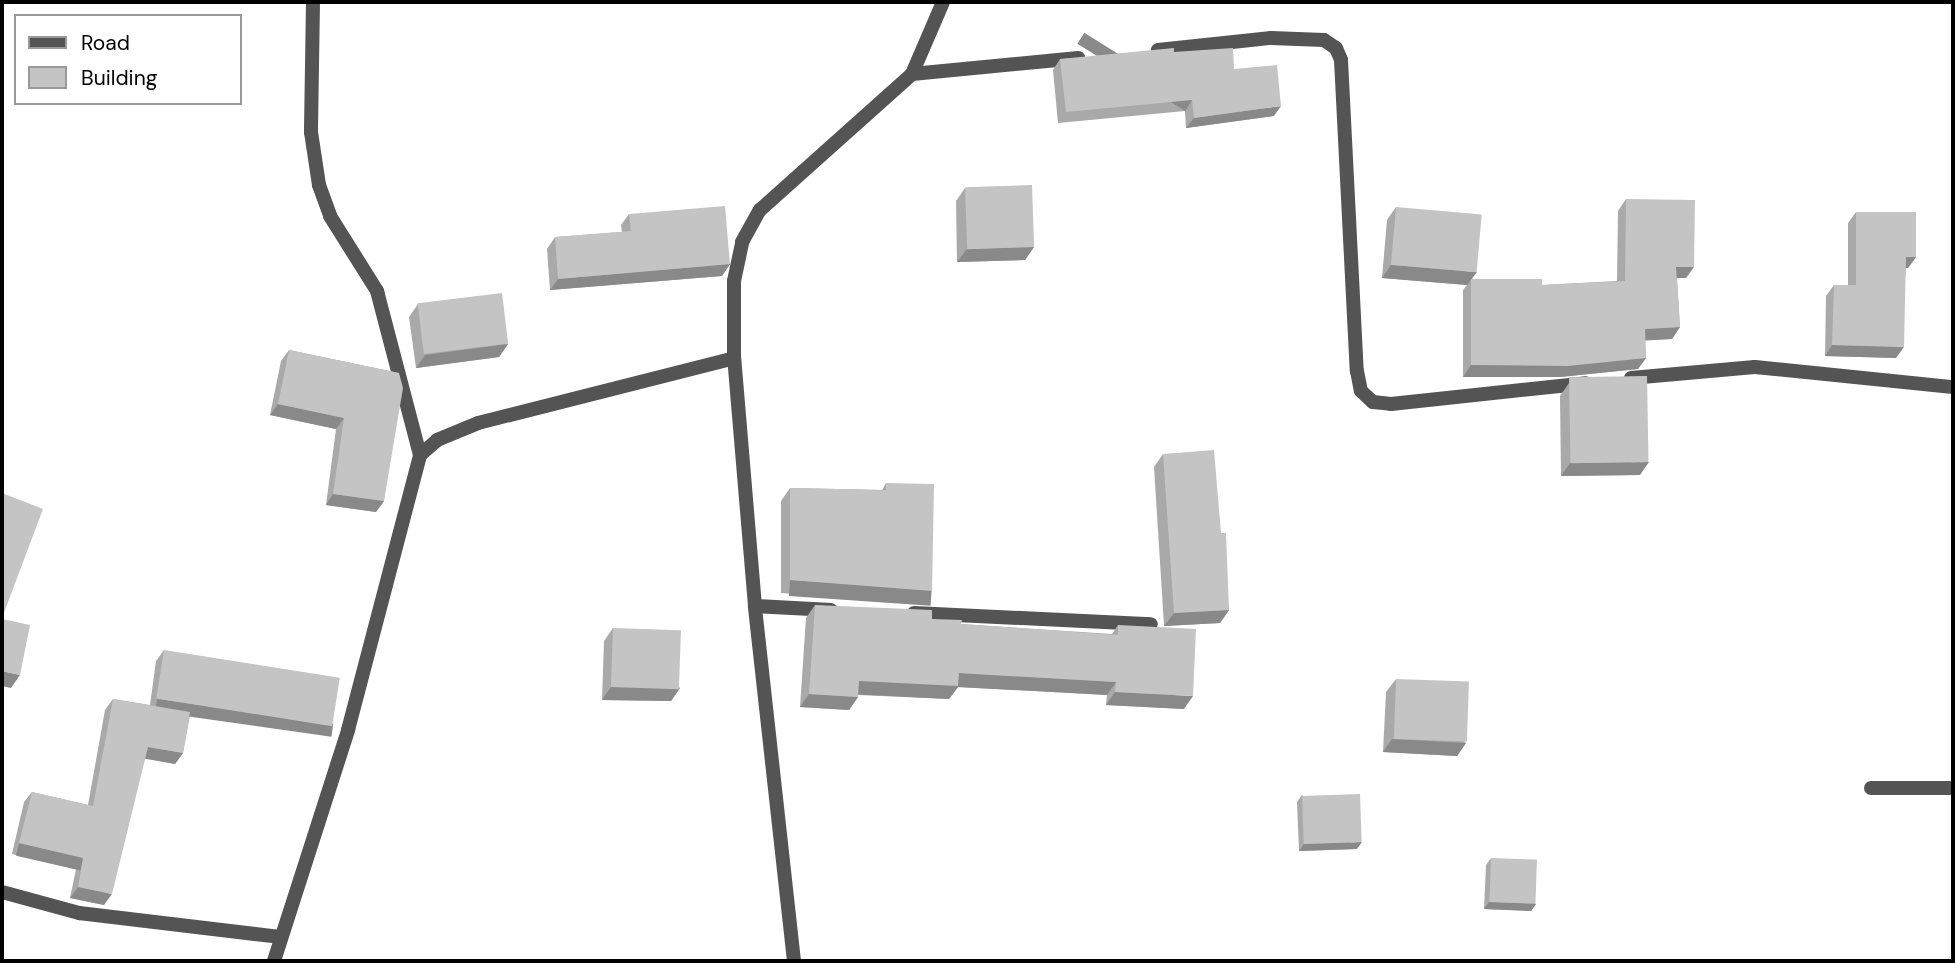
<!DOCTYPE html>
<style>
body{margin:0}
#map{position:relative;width:1955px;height:963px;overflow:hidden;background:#fff;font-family:"DM Sans",sans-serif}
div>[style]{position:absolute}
.minor>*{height:14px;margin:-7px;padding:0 7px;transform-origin:7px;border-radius:7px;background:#545454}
.wall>*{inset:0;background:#a9a9a9}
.shaded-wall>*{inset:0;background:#898989;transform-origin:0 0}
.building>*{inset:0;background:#c4c4c4;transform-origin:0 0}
span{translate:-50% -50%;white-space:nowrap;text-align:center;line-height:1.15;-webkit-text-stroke:6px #fff;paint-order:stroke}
.frame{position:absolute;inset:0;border:4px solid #000;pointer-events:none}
.legend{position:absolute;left:14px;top:14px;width:228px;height:91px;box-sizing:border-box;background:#fff;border:2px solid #999;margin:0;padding:9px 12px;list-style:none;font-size:21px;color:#000}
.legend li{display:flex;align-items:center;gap:14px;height:35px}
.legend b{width:35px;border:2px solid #999}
</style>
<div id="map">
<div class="minor">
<div style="left:313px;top:2px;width:130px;rotate:90.9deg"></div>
<div style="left:311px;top:132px;width:54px;rotate:81.4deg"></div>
<div style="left:319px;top:185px;width:33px;rotate:70deg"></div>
<div style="left:330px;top:216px;width:89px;rotate:57.9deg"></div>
<div style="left:377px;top:291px;width:170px;rotate:75.3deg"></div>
<div style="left:1158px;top:50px;width:114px;rotate:-6.1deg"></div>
<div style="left:1271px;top:38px;width:53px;rotate:2.2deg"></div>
<div style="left:1324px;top:40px;width:14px;rotate:34deg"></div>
<div style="left:1336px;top:48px;width:13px;rotate:67deg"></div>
<div style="left:1341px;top:60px;width:311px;rotate:87.1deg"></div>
<div style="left:1357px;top:371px;width:20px;rotate:79deg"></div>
<div style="left:1361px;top:391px;width:16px;rotate:43deg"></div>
<div style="left:1373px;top:402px;width:18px;rotate:6deg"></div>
<div style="left:1391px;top:404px;width:196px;rotate:-6.1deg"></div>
<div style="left:912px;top:74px;width:167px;rotate:-5.5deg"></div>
<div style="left:1631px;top:378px;width:124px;rotate:-5.1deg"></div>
<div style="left:1755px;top:367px;width:199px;rotate:5.8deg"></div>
<div style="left:755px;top:606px;width:76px;rotate:3deg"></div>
<div style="left:914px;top:613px;width:237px;rotate:2.7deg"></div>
<div style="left:1871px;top:788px;width:82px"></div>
<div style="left:2px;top:892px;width:80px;rotate:15.3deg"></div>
<div style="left:79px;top:913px;width:202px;rotate:6.8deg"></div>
<div style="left:274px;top:961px;width:243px;rotate:-72.2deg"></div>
<div style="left:348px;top:730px;width:284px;rotate:-75.3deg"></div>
<div style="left:420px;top:455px;width:23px;rotate:-41deg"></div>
<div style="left:437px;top:440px;width:44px;rotate:-22.5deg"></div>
<div style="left:478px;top:423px;width:264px;rotate:-14.2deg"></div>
<div style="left:794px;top:961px;width:357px;rotate:-96.3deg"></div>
<div style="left:755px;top:606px;width:249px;rotate:-94.8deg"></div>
<div style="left:734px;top:358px;width:77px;rotate:-90deg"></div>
<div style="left:734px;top:281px;width:40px;rotate:-78deg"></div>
<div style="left:742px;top:242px;width:37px;rotate:-61deg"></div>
<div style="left:760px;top:210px;width:204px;rotate:-41.8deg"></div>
<div style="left:912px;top:74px;width:78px;rotate:-66.7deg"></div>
</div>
<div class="wall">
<div style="clip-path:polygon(1174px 52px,1234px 69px,1274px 116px,1186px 128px,1185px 111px,1058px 123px,1053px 70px,1060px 59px)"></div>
<div style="clip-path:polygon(965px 188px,1034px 247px,1025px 260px,957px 262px,956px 201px)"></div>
<div style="clip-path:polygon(1626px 199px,1686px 278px,1677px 278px,1680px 327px,1672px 339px,1645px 340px,1646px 358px,1638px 369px,1560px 377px,1463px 377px,1463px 290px,1467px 285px,1382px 278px,1387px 220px,1396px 207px,1473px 279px,1542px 285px,1617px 281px,1618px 211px)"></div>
<div style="clip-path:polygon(1856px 212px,1916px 257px,1908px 268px,1906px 268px,1896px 358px,1825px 356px,1826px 296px,1834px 285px,1848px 285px,1848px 223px)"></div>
<div style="clip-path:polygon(629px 214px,730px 264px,722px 276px,550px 290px,547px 249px,555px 237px,622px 232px,621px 225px)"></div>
<div style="clip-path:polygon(418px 304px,508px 344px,499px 357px,416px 368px,409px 317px)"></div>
<div style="clip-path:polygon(289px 350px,399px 373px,384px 501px,376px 512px,326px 505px,336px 429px,270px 415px,281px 361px)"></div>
<div style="clip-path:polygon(1569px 383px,1640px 475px,1561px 476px,1560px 396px)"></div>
<div style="clip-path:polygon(1163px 454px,1221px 533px,1229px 610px,1220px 623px,1164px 626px,1154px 467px)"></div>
<div style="clip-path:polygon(886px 483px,923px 604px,781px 593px,781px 501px,790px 488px,882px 490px)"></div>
<div style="clip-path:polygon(815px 605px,932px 619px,961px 624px,1112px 634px,1118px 625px,1184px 709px,1106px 705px,1107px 695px,958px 687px,949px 699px,858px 695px,858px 697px,849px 710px,800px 707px,806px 618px)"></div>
<div style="clip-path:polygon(613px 628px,680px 688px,671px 701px,602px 700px,604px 641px)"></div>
<div style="clip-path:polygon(164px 650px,326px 734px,190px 715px,183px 753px,175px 764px,145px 758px,104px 905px,70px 898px,76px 869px,12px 854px,24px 802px,32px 792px,88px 805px,105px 710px,113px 699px,150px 705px,156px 661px)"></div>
<div style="clip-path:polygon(1396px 679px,1466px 743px,1457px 756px,1383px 752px,1386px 692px)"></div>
<div style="clip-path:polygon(1302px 795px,1357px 849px,1299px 851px,1297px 802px)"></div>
<div style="clip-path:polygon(1491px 858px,1536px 904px,1531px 911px,1484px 909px,1486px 865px)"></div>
</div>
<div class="shaded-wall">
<div style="left:1192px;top:100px;width:13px;height:127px;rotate:122deg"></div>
<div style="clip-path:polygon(1281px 106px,1274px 116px,1186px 128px,1194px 118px)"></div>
<div style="clip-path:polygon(1034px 247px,1025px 260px,957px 262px,967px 249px)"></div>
<div style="clip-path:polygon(1906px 257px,1916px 257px,1908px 268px,1899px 268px)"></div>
<div style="clip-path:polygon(730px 264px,722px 276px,550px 290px,558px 279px)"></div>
<div style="clip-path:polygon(1391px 265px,1477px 272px,1467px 285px,1382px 278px)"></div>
<div style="clip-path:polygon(1676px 267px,1694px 267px,1686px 278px,1668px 278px)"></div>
<div style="clip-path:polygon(1680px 327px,1672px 339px,1637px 341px,1645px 329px)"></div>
<div style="clip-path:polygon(508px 344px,499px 357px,416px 368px,425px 355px)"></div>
<div style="clip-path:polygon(1832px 345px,1904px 347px,1896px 358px,1825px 356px)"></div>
<div style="clip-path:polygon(1646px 358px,1638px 369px,1560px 377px,1463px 377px,1471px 365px)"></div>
<div style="clip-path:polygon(278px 404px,344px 418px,336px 429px,270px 415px)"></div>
<div style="clip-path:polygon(1649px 462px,1640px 475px,1561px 476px,1570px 463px)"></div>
<div style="clip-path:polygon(333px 494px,384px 501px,376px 512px,326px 505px)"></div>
<div style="left:790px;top:580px;width:142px;height:16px;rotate:4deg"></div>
<div style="clip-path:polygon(1229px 610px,1220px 623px,1164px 626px,1174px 613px)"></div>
<div style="clip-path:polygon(2px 671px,20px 675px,11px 688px,2px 686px)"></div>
<div style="clip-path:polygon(959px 673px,1116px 682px,1107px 695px,958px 687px,949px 699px,850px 694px,859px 681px)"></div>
<div style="clip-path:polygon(611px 687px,680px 688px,671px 701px,602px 700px)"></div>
<div style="clip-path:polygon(1115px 692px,1193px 696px,1184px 709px,1106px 705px)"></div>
<div style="clip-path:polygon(809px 694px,858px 697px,849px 710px,800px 707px)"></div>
<div style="left:157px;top:699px;width:178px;height:13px;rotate:8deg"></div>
<div style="clip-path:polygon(1392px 739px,1466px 743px,1457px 756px,1383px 752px)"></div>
<div style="clip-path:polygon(148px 747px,183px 753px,175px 764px,141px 758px)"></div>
<div style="clip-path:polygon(1362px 842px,1357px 849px,1299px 851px,1304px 844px)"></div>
<div style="left:19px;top:843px;width:66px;height:13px;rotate:13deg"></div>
<div style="clip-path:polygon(78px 887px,112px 894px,104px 905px,70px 898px)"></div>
<div style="clip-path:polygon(1489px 902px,1536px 904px,1531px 911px,1484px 909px)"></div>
</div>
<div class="building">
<div style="clip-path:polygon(1174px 48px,1174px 52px,1233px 48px,1234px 69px,1277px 65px,1281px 106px,1194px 118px,1192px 100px,1066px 112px,1060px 59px)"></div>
<div style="left:1032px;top:185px;width:62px;height:67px;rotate:88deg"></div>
<div style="clip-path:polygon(1626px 199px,1695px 200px,1694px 267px,1676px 267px,1680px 327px,1645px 329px,1646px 358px,1568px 366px,1471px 365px,1471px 279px,1542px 279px,1542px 285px,1625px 281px)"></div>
<div style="clip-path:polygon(725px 206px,730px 264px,558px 279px,555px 237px,631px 231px,629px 214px)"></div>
<div style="left:1396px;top:207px;width:86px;height:58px;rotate:5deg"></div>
<div style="clip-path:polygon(1856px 212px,1916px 212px,1916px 257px,1906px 257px,1904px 347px,1832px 345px,1834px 285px,1856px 285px)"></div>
<div style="left:502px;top:293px;width:51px;height:85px;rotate:83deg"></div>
<div style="clip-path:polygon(289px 350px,399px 373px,403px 388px,384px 501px,333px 494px,344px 418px,278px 404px)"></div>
<div style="left:1647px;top:376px;width:86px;height:78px;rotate:89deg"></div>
<div style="clip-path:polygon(1214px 450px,1221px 533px,1226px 533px,1229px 610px,1174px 613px,1163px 454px)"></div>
<div style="clip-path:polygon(886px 483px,934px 484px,932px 591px,790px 580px,790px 488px,886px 490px)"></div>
<div style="clip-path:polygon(2px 493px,43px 509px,2px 618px)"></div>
<div style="clip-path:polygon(815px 605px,932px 610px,932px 619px,962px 620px,961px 624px,1118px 635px,1118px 625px,1196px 629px,1193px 696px,1115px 692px,1116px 682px,959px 673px,958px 686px,859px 681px,858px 697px,809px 694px)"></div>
<div style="clip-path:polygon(2px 619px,30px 625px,20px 675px,2px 671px)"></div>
<div style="left:613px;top:628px;width:68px;height:59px;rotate:2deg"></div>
<div style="left:164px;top:650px;width:178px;height:49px;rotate:9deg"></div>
<div style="left:1396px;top:679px;width:73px;height:60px;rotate:2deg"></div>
<div style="clip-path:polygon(113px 699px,190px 712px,183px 753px,148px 747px,112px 894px,78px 887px,83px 858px,19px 843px,32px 792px,93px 806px)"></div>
<div style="left:1360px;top:794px;width:48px;height:58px;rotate:88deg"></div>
<div style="left:1491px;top:858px;width:46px;height:44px;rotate:2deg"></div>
</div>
<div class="frame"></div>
<ul class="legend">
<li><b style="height:9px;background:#545454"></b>Road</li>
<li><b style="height:19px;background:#c4c4c4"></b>Building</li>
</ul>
</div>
